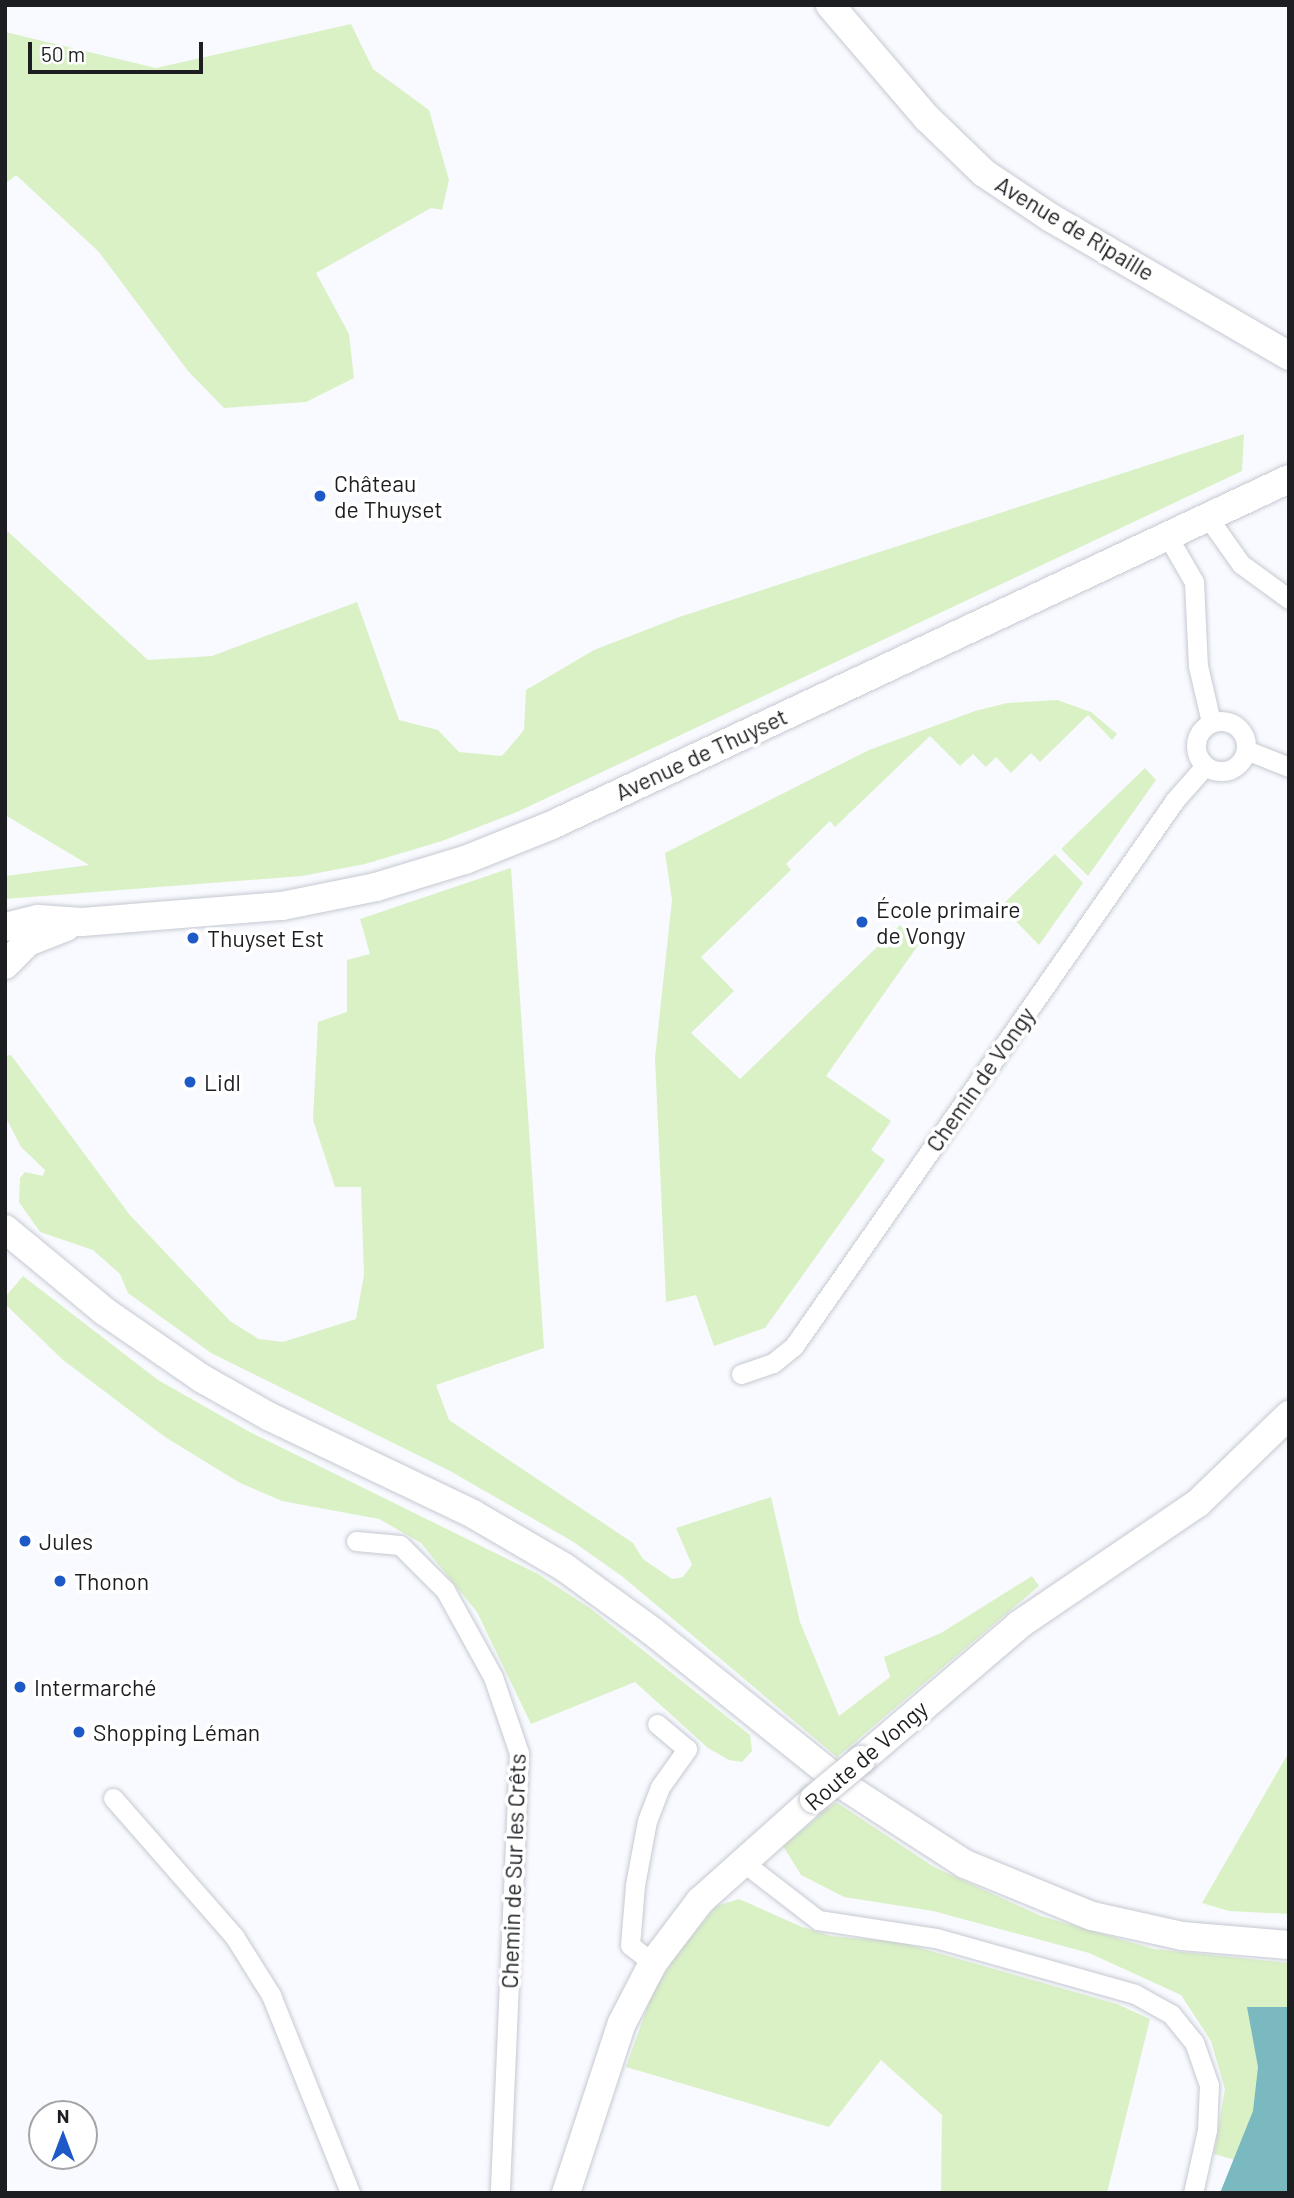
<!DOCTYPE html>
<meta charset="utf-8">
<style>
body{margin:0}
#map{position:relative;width:1294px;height:2198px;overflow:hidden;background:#f8faff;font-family:Barlow,sans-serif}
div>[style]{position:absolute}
.green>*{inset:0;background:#daf1c6}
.water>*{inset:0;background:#79b9bf}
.roads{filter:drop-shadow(0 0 2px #c6c9d1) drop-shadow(0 0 2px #c6c9d1)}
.street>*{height:19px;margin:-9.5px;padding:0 9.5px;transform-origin:9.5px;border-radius:9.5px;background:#fff}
.street>.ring{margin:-9.5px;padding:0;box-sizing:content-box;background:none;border:19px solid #fff;border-radius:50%}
.secondary>*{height:28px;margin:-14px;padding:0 14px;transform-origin:14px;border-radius:14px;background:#fff}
.bridges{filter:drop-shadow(0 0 2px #c6c9d1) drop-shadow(0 0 2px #c6c9d1)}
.secondary-bridge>*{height:28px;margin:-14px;padding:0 14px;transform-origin:14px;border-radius:14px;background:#fff}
.dots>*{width:19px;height:19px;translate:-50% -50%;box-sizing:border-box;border:4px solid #fff;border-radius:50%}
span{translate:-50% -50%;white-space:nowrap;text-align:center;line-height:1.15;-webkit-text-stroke:7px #fff;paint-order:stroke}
.street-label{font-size:23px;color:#1d1e21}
.poi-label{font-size:23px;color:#1d1e21}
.left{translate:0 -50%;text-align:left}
.frame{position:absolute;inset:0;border:7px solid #1d1e21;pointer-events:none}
.north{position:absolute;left:28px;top:2100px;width:70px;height:70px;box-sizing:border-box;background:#fff;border:2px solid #a5a5a6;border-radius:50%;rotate:0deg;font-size:19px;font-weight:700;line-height:28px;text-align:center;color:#1d1e21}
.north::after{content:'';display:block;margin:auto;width:24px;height:32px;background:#1e5ac7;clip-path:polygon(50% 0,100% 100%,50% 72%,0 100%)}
.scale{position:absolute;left:28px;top:42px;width:175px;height:32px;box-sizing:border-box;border:4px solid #1d1e21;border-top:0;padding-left:9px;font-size:21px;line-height:24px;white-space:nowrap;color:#1d1e21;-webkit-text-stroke:5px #fff;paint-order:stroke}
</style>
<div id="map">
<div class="green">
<div style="clip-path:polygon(351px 24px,373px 69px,429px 110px,449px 180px,442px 210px,431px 208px,316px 273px,349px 334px,354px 378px,306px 402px,224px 408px,188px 371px,99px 252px,16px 175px,5px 184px,5px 32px,156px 68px)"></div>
<div style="clip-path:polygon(1244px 434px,1242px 471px,517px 812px,442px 841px,365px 864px,302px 876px,5px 899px,5px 876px,89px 865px,5px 815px,5px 529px,148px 660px,212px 656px,357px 602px,399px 720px,438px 730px,459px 752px,502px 756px,524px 730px,526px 690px,594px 650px,682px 616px)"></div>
<div style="clip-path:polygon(1057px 700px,1091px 712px,1117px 734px,1112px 740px,1088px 715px,1040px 762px,1031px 753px,1011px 773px,996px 757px,986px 767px,973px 754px,960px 766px,930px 736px,835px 827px,830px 821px,786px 864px,791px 870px,701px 957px,734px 991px,691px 1033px,740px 1079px,900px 925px,919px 944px,826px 1076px,891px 1121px,871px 1150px,885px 1160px,765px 1328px,714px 1346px,696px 1295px,666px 1302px,655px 1058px,672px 900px,665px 853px,869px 750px,975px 711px,1007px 703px)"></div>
<div style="clip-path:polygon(1145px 768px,1156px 780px,1088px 876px,1061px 849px)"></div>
<div style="clip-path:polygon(1055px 854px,1083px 883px,1039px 945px,1001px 906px)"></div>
<div style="clip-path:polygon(511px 868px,544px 1348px,436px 1385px,449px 1420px,633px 1543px,643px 1559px,672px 1579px,683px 1577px,692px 1565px,676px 1528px,771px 1497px,800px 1622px,839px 1716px,890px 1677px,884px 1657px,941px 1633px,1032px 1576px,1039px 1586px,837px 1757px,623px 1577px,572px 1541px,450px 1471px,211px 1353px,128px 1293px,120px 1274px,93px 1250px,40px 1232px,19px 1202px,20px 1178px,25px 1172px,43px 1176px,45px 1170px,21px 1147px,5px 1116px,5px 1056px,11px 1055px,129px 1214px,230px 1321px,259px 1339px,283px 1342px,356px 1319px,364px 1275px,361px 1187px,335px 1187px,313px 1120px,318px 1022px,347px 1012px,347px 960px,370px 954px,360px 919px)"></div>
<div style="clip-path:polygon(23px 1276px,158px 1380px,248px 1431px,538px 1574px,591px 1609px,750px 1735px,752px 1751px,742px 1762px,729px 1760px,708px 1748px,635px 1682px,531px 1724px,477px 1612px,421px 1543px,379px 1519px,282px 1501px,240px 1483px,165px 1437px,63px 1360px,7px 1306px,6px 1296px)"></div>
<div style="clip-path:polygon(1289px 1752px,1289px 1914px,1229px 1911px,1202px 1903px)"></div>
<div style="clip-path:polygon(836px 1802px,934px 1867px,1041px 1916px,1154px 1949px,1289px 1963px,1289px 2193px,1220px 2193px,1235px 2160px,1214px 2154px,1225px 2089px,1211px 2041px,1181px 1995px,1089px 1953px,933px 1911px,844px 1897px,801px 1875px,783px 1846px)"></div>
<div style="clip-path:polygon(739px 1899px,802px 1927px,831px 1936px,899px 1942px,1117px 2004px,1150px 2019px,1107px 2193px,941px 2193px,942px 2115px,881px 2060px,829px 2127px,626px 2067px,652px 1994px,673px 1960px,716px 1906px)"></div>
</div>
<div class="water">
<div style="clip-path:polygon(1247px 2007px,1289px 2007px,1289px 2193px,1220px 2193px,1253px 2111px,1258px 2067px)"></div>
</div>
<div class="roads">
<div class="street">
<div style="left:1207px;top:516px;width:59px;rotate:54.7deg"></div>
<div style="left:1241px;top:564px;width:59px;rotate:36.1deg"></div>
<div style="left:1167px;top:535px;width:54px;rotate:60.1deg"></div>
<div style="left:1194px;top:582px;width:84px;rotate:87.3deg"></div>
<div style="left:1198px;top:666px;width:57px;rotate:76.9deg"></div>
<div class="ring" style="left:1196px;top:721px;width:31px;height:31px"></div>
<div style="left:1246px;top:750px;width:46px;rotate:21.6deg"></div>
<div style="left:741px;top:1374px;width:34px;rotate:-19deg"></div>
<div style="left:773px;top:1363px;width:27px;rotate:-39deg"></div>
<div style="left:794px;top:1346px;width:666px;rotate:-55.09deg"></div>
<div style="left:1175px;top:800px;width:45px;rotate:-48.6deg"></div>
<div style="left:356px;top:1541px;width:44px;rotate:5.2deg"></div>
<div style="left:400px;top:1545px;width:64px;rotate:45deg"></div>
<div style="left:445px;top:1590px;width:99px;rotate:61.1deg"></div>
<div style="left:493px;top:1677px;width:80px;rotate:71.1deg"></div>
<div style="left:519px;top:1753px;width:440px;rotate:92.5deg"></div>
<div style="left:113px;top:1798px;width:184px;rotate:48.8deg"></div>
<div style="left:234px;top:1936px;width:70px;rotate:57.9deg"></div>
<div style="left:271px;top:1995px;width:213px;rotate:68.2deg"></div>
<div style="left:743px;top:1862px;width:95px;rotate:37.7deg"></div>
<div style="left:818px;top:1920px;width:119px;rotate:8.7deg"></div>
<div style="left:936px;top:1938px;width:207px;rotate:15.7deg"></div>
<div style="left:1135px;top:1994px;width:41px;rotate:29.1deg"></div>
<div style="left:1171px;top:2014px;width:36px;rotate:51deg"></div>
<div style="left:1194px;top:2042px;width:46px;rotate:70.8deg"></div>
<div style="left:1209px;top:2085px;width:45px;rotate:92.5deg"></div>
<div style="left:1207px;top:2130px;width:65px;rotate:102.5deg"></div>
<div style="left:653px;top:1963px;width:29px;rotate:-142deg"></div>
<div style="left:630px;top:1945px;width:60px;rotate:-85.2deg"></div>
<div style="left:635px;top:1885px;width:65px;rotate:-79.4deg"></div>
<div style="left:647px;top:1821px;width:36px;rotate:-69deg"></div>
<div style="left:660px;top:1787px;width:47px;rotate:-54.6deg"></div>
<div style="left:687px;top:1749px;width:39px;rotate:-140deg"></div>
</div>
<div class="secondary">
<div style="left:830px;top:5px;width:149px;rotate:49.4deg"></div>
<div style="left:927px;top:118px;width:79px;rotate:44deg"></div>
<div style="left:984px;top:173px;width:81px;rotate:33.9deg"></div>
<div style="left:1051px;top:218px;width:275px;rotate:30.1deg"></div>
<div style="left:5px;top:927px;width:34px;rotate:-14deg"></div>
<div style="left:38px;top:919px;width:44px;rotate:3.9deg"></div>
<div style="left:82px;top:922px;width:201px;rotate:-4.6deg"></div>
<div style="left:282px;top:906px;width:96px;rotate:-11.4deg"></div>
<div style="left:376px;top:887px;width:93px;rotate:-16.9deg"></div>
<div style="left:465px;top:860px;width:94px;rotate:-21.9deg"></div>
<div style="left:552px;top:825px;width:814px;rotate:-25.15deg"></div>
<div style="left:5px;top:965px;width:33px;rotate:-45deg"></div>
<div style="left:28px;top:942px;width:41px;rotate:-21.5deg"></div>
<div style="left:5px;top:1229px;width:129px;rotate:39.6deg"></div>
<div style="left:104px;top:1311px;width:118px;rotate:34.6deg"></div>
<div style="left:201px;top:1378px;width:79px;rotate:29.5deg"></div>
<div style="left:270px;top:1417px;width:225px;rotate:25.5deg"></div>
<div style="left:473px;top:1514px;width:105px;rotate:30.2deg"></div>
<div style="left:564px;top:1567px;width:109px;rotate:36deg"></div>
<div style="left:652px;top:1631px;width:253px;rotate:38.7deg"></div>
<div style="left:849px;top:1789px;width:138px;rotate:32.9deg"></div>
<div style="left:965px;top:1864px;width:137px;rotate:22.3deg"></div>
<div style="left:1092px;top:1916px;width:92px;rotate:12.5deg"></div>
<div style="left:1182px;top:1936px;width:107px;rotate:4.8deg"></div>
<div style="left:861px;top:1760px;width:209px;rotate:-40.5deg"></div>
<div style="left:1020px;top:1624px;width:215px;rotate:-34.2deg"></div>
<div style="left:1198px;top:1503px;width:127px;rotate:-44deg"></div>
<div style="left:566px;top:2193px;width:179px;rotate:-71.8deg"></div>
<div style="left:622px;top:2023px;width:68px;rotate:-62.7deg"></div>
<div style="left:653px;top:1963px;width:78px;rotate:-52.8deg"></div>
<div style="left:700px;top:1901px;width:153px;rotate:-41.8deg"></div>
</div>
</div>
<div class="bridges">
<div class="secondary-bridge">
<div style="left:814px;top:1799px;width:61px;rotate:-39.7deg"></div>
</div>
</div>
<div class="dots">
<div style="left:320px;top:496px;background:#1e5ac7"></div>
<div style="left:862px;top:922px;background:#1e5ac7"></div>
<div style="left:193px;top:938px;background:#1e5ac7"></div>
<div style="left:190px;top:1082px;background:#1e5ac7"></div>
<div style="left:25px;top:1541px;background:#1e5ac7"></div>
<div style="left:60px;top:1581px;background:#1e5ac7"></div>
<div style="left:20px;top:1687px;background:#1e5ac7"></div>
<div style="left:79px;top:1732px;background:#1e5ac7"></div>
</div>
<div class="street-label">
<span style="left:1075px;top:228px;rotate:31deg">Avenue de Ripaille</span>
<span style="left:701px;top:754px;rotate:-25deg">Avenue de Thuyset</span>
<span style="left:980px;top:1079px;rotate:-55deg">Chemin de Vongy</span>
<span style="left:866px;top:1755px;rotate:-41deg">Route de Vongy</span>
<span style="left:513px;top:1871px;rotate:-88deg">Chemin de Sur les Crêts</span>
</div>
<div class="poi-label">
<span class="left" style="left:334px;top:496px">Château<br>de Thuyset</span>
<span class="left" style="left:876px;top:922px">École primaire<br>de Vongy</span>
<span class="left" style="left:207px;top:938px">Thuyset Est</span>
<span class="left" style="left:204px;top:1082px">Lidl</span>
<span class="left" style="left:39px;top:1541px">Jules</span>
<span class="left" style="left:74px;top:1581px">Thonon</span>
<span class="left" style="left:34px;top:1687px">Intermarché</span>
<span class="left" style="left:93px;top:1732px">Shopping Léman</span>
</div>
<div class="frame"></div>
<div class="north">N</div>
<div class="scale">50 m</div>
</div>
